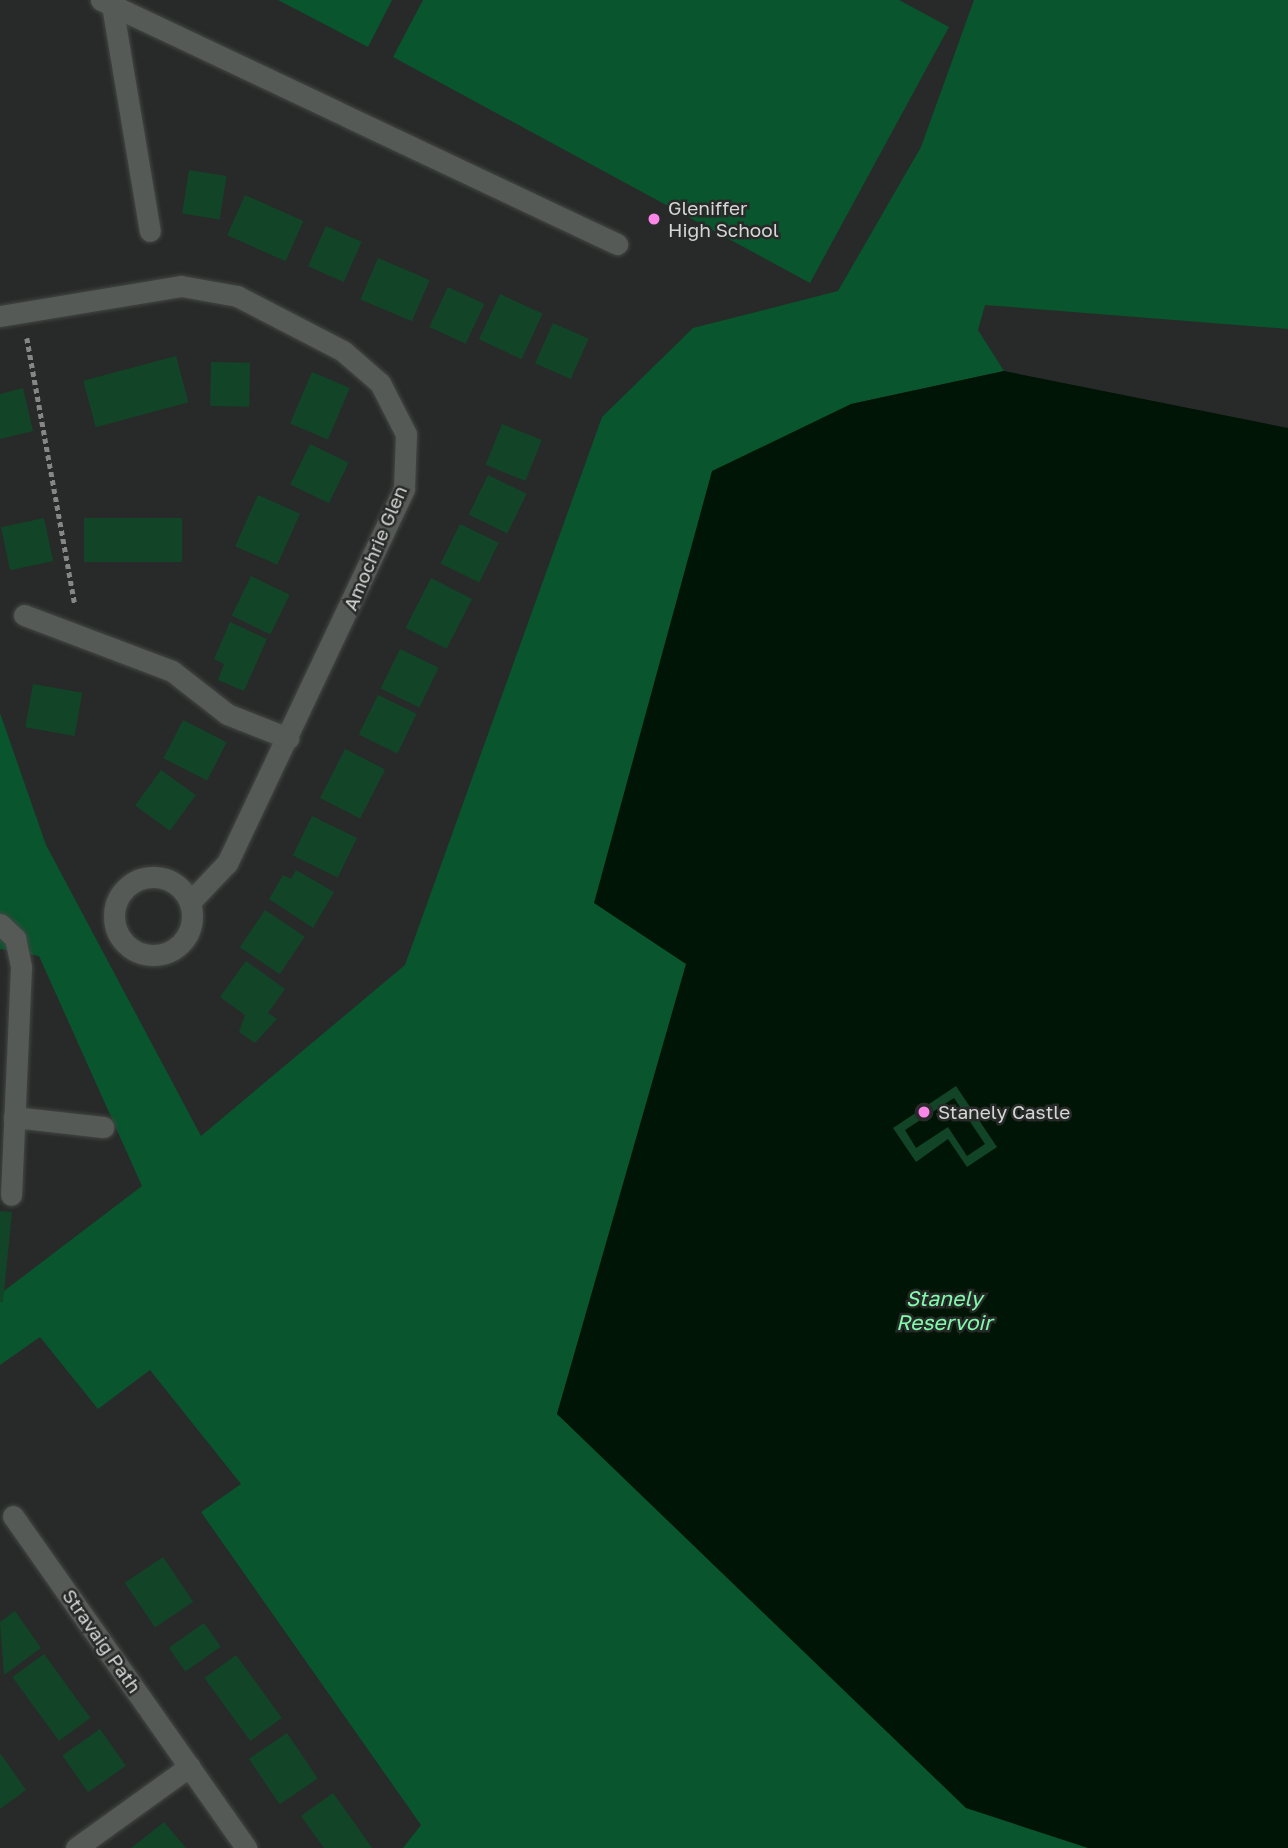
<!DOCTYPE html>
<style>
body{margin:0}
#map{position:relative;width:1288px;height:1848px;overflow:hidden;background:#272a28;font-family:"Golos Text",sans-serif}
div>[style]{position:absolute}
.green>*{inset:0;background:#09552d}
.water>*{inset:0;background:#001505}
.building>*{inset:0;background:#124527;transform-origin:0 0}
.path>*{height:4.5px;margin-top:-2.25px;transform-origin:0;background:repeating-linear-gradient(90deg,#848785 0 5px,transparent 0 8.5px)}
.roads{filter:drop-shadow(0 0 2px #434644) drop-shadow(0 0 2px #434644)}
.minor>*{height:21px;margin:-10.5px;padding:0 10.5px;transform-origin:10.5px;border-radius:10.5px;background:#565a57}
.minor>.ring{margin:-10.5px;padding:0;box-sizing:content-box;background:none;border:21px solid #565a57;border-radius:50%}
.dots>*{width:19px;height:19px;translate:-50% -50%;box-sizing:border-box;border:4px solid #272a28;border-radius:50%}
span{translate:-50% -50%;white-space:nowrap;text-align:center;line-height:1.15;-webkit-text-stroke:5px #272a28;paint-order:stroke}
.poi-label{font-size:19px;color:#d5d7d6}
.left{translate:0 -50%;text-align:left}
.street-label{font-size:19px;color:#d5d7d6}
.water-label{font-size:21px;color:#80faab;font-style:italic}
</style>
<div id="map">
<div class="green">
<div style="clip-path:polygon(278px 0,392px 0,368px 47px)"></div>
<div style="clip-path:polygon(423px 0,899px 0,949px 27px,810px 283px,393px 57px)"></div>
<div style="clip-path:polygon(974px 0,1288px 0,1288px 329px,985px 305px,978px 330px,1004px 371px,851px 404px,557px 1414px,1088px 1848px,403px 1848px,421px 1825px,201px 1512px,241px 1484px,150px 1370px,98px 1409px,40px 1337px,0 1365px,0 1294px,142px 1186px,39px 956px,0 949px,0 713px,46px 845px,201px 1136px,405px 965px,602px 417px,693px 328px,838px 291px,921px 147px)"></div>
</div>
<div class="water">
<div style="clip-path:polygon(1004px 371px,1288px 428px,1288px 1848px,1088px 1848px,966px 1808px,557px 1414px,686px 964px,594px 903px,712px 471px,851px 404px)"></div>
</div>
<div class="building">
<div style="left:189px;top:170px;width:38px;height:44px;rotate:9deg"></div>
<div style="left:245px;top:195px;width:64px;height:44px;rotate:24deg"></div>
<div style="left:326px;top:226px;width:39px;height:44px;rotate:24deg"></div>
<div style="left:378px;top:258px;width:56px;height:45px;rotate:23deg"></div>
<div style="left:448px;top:287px;width:40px;height:44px;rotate:25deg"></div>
<div style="left:500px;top:294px;width:47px;height:50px;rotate:25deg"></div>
<div style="left:553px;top:323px;width:39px;height:44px;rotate:24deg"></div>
<div style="left:176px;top:356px;width:48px;height:96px;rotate:75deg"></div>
<div style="left:211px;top:362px;width:39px;height:44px;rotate:1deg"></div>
<div style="left:312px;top:372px;width:41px;height:56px;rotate:23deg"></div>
<div style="clip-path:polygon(23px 388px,33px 431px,0 439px,0 394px)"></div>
<div style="left:502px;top:424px;width:43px;height:44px;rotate:22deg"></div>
<div style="left:310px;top:444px;width:43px;height:45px;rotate:26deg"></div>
<div style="left:488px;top:475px;width:43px;height:44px;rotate:26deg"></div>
<div style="left:258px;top:495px;width:46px;height:56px;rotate:24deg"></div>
<div style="left:44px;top:518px;width:44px;height:44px;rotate:78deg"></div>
<div style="left:84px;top:518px;width:98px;height:44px"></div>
<div style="left:460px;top:524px;width:43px;height:44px;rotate:26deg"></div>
<div style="left:251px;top:576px;width:43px;height:44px;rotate:26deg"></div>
<div style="left:431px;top:578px;width:46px;height:56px;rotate:27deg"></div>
<div style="clip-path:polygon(230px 622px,267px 639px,244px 691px,218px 680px,224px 664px,214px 659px)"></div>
<div style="left:400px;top:649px;width:43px;height:44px;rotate:26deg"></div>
<div style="left:33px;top:684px;width:50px;height:44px;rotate:10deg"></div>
<div style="left:378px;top:695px;width:43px;height:44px;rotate:26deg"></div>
<div style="left:183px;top:720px;width:49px;height:43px;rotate:27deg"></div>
<div style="left:345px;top:749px;width:45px;height:55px;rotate:27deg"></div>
<div style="left:161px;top:770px;width:43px;height:44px;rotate:36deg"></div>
<div style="left:312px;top:816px;width:50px;height:44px;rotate:26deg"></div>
<div style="clip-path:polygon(296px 870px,334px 892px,313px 928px,269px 899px,283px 875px,291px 879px)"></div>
<div style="left:265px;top:910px;width:48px;height:45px;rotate:34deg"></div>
<div style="clip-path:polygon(246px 961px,285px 989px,268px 1013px,277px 1019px,255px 1043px,239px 1032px,245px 1015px,220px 997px)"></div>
<div style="clip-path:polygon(evenodd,956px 1086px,997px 1147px,967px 1167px,948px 1139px,916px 1162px,893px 1128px,956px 1086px,954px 1098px,985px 1144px,967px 1156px,948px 1127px,916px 1148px,905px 1130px,954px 1098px)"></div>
<div style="clip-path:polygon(0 1211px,12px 1212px,3px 1302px,0 1302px)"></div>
<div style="left:163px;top:1557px;width:54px;height:46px;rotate:56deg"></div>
<div style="clip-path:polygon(15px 1611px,41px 1648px,4px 1675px,0 1622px)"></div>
<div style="left:204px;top:1623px;width:29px;height:43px;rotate:55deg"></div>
<div style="left:44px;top:1654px;width:79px;height:39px;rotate:54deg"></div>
<div style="left:236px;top:1655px;width:78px;height:39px;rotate:54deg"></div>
<div style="left:100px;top:1729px;width:45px;height:46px;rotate:55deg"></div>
<div style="left:287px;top:1733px;width:55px;height:46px;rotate:56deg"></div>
<div style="clip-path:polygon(0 1753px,26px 1790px,0 1809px)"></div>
<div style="clip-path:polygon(333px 1793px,356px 1825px,372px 1848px,324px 1848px,301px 1816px)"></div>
<div style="clip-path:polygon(164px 1822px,186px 1848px,131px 1848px)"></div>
</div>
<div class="path">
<div style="left:27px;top:338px;width:271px;rotate:79.8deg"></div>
</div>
<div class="roads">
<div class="minor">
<div style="left:101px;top:0;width:571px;rotate:25.31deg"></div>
<div style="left:112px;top:5px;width:229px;rotate:80.5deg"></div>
<div style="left:0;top:316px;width:183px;rotate:-9.4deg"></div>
<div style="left:181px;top:286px;width:57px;rotate:10.1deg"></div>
<div style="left:237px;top:296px;width:119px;rotate:27.4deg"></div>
<div style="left:343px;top:351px;width:49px;rotate:40.9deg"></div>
<div style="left:380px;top:383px;width:57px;rotate:63deg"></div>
<div style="left:406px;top:434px;width:55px;rotate:92.1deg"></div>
<div style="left:404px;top:489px;width:414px;rotate:115.3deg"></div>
<div style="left:227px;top:863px;width:54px;rotate:133.5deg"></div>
<div style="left:24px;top:615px;width:158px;rotate:20.7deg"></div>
<div style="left:172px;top:671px;width:70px;rotate:38deg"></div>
<div style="left:227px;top:714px;width:66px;rotate:21.5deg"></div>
<div class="ring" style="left:114px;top:877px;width:57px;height:57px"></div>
<div style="left:0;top:924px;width:21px;rotate:43deg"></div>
<div style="left:15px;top:938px;width:30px;rotate:78deg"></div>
<div style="left:21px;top:967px;width:228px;rotate:92.5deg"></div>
<div style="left:14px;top:1117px;width:90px;rotate:6.4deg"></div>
<div style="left:13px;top:1516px;width:406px;rotate:54.9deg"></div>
<div style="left:76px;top:1848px;width:140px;rotate:-35.7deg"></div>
</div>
</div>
<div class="dots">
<div style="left:654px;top:219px;background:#fa87e7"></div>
<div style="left:924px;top:1112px;background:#fa87e7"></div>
</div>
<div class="poi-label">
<span class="left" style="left:668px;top:219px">Gleniffer<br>High School</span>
<span class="left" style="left:938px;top:1112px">Stanely Castle</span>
</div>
<div class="street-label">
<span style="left:375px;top:548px;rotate:-67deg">Amochrie Glen</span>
<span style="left:102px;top:1641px;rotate:55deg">Stravaig Path</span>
</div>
<div class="water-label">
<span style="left:944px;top:1310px">Stanely<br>Reservoir</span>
</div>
</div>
